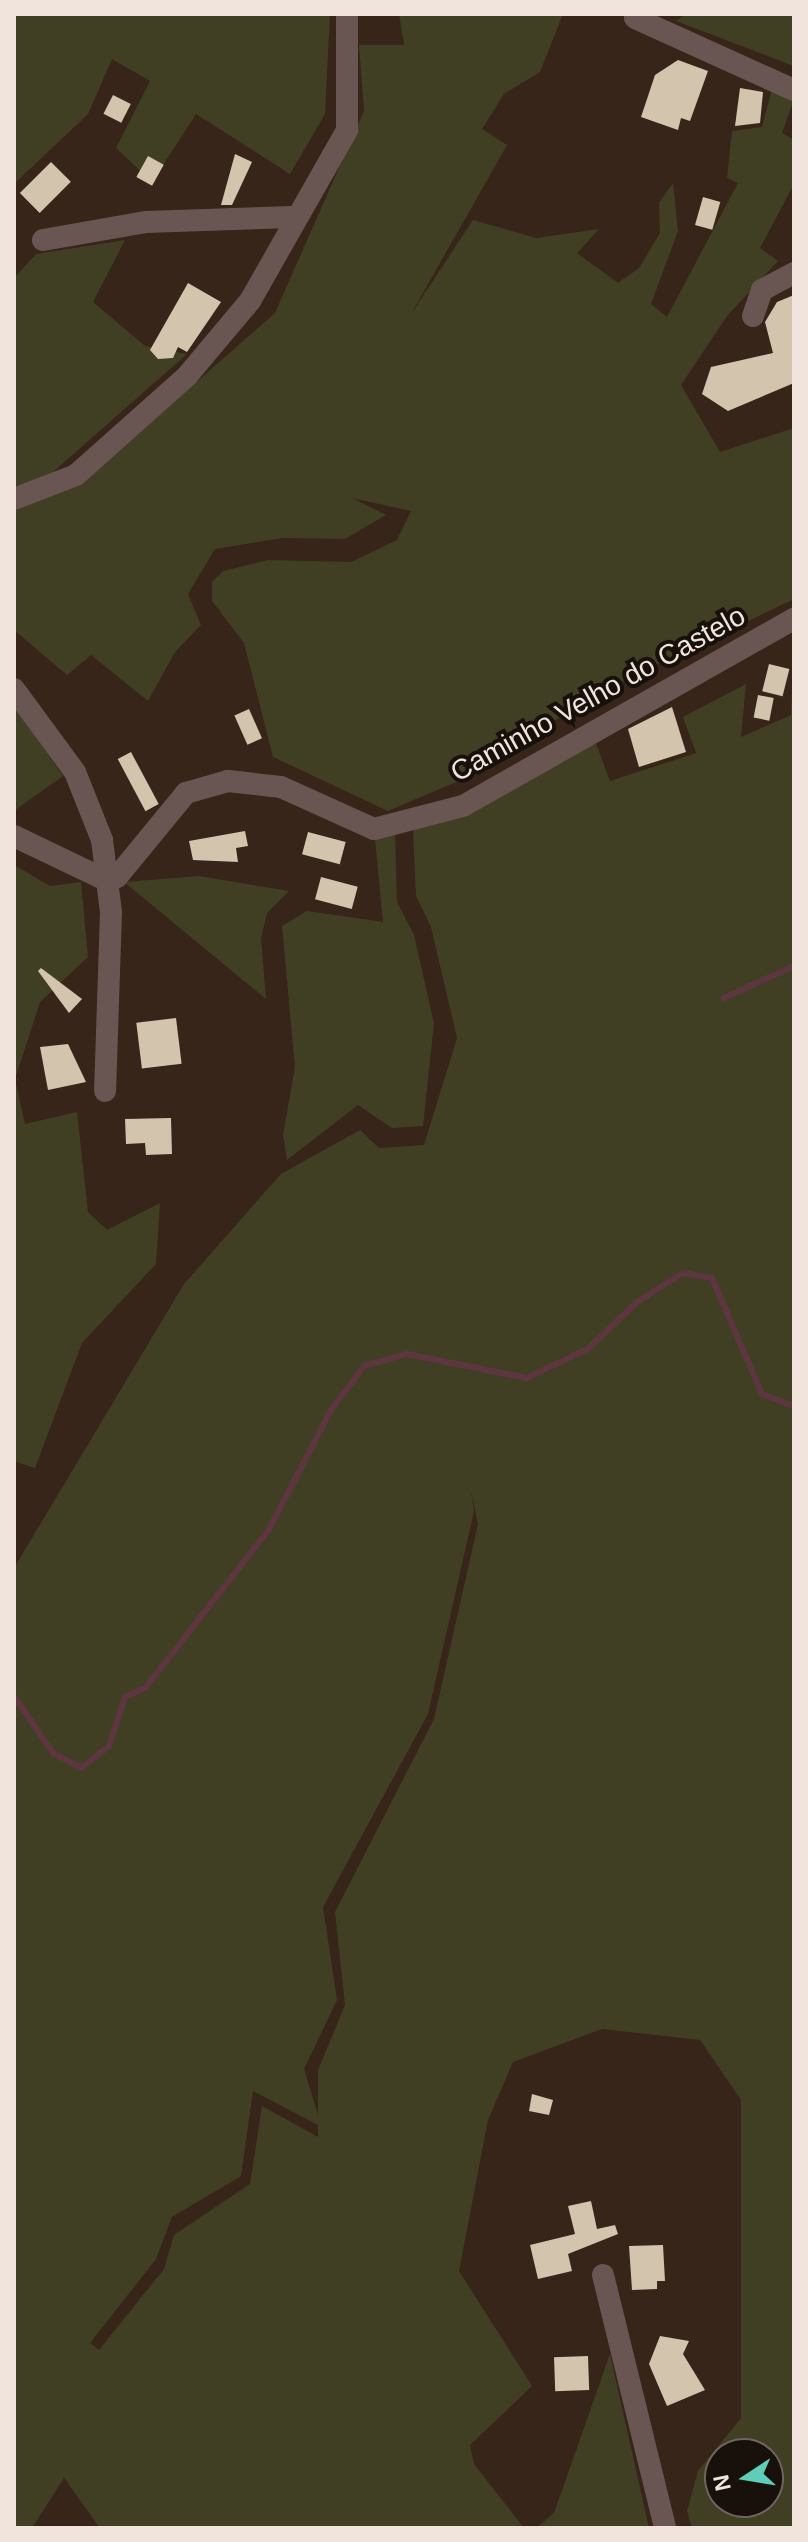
<!DOCTYPE html>
<style>
body{margin:0}
#map{position:relative;width:808px;height:2542px;overflow:hidden;background:#372519;font-family:Arial,sans-serif}
div>[style]{position:absolute}
.green>*{inset:0;background:#413f23}
.stream>*{height:6px;margin:-3px;padding:0 3px;transform-origin:3px;border-radius:3px;background:#5d3640}
.building>*{inset:0;background:#d3c4ae;transform-origin:0 0}
.street>*{height:22px;margin:-11px;padding:0 11px;transform-origin:11px;border-radius:11px;background:#695653}
span{translate:-50% -50%;white-space:nowrap;text-align:center;line-height:1.15;-webkit-text-stroke:8px #18100b;paint-order:stroke}
.street-label{font-size:28px;color:#f0e4dc}
.frame{position:absolute;inset:0;border:16px solid #f0e4dc;pointer-events:none}
.north{position:absolute;left:704px;top:2438px;width:80px;height:80px;box-sizing:border-box;background:#18100b;border:2px solid #6e655f;border-radius:50%;rotate:258deg;font-size:22px;font-weight:700;line-height:32px;text-align:center;color:#f0e4dc}
.north::after{content:'';display:block;margin:auto;width:28px;height:36px;background:#5eceb8;clip-path:polygon(50% 0,100% 100%,50% 72%,0 100%)}
</style>
<div id="map">
<div class="green">
<div style="clip-path:polygon(14px 14px,330px 14px,325px 114px,290px 174px,196px 114px,152px 182px,116px 148px,150px 81px,112px 59px,88px 114px,14px 184px)"></div>
<div style="clip-path:polygon(399px 14px,563px 14px,540px 72px,504px 94px,482px 129px,507px 145px,411px 314px,473px 220px,536px 238px,599px 229px,577px 253px,618px 283px,639px 268px,660px 233px,659px 203px,673px 183px,678px 231px,651px 304px,667px 317px,738px 183px,727px 178px,732px 131px,762px 127px,772px 89px,794px 99px,782px 133px,794px 140px,794px 184px,760px 248px,778px 261px,727px 316px,681px 385px,720px 452px,794px 428px,794px 599px,602px 691px,456px 782px,388px 811px,273px 757px,244px 643px,212px 601px,212px 582px,223px 571px,268px 560px,351px 562px,397px 540px,411px 511px,352px 498px,386px 515px,345px 539px,282px 538px,215px 549px,188px 594px,201px 625px,175px 652px,148px 701px,91px 655px,67px 675px,14px 630px,14px 510px,78px 486px,275px 313px,364px 111px,359px 45px,404px 45px)"></div>
<div style="clip-path:polygon(686px 14px,794px 14px,794px 66px,676px 21px)"></div>
<div style="clip-path:polygon(125px 240px,93px 302px,145px 346px,187px 354px,45px 479px,14px 487px,14px 278px,36px 254px)"></div>
<div style="clip-path:polygon(evenodd,794px 628px,794px 2528px,692px 2528px,687px 2511px,698px 2471px,741px 2418px,741px 2100px,700px 2040px,602px 2029px,513px 2062px,488px 2120px,459px 2271px,532px 2386px,470px 2445px,474px 2464px,524px 2528px,100px 2528px,64px 2478px,32px 2528px,14px 2528px,14px 1568px,184px 1284px,281px 1174px,360px 1130px,379px 1148px,424px 1145px,457px 1038px,431px 927px,416px 896px,413px 829px,595px 741px,610px 781px,696px 753px,683px 717px,746px 684px,741px 737px,791px 715px,794px 628px,471px 1491px,478px 1524px,434px 1719px,335px 1912px,345px 2005px,318px 2070px,318px 2115px,304px 2069px,337px 2000px,323px 1907px,428px 1714px,474px 1511px,471px 1491px,794px 628px,253px 2091px,318px 2125px,318px 2137px,262px 2106px,250px 2184px,174px 2235px,164px 2269px,99px 2350px,90px 2343px,156px 2259px,172px 2217px,241px 2176px,253px 2091px,794px 628px,720px 2454px,768px 2454px,768px 2502px,720px 2502px,720px 2454px)"></div>
<div style="clip-path:polygon(14px 705px,63px 776px,15px 810px,14px 809px)"></div>
<div style="clip-path:polygon(395px 830px,397px 902px,414px 935px,434px 1023px,423px 1126px,392px 1128px,358px 1105px,287px 1160px,283px 1135px,295px 1067px,282px 926px,307px 911px,383px 922px,375px 839px)"></div>
<div style="clip-path:polygon(14px 865px,50px 886px,81px 882px,88px 957px,40px 1002px,15px 1079px,25px 1124px,77px 1112px,88px 1212px,107px 1230px,160px 1203px,156px 1264px,82px 1343px,35px 1468px,14px 1461px)"></div>
<div style="clip-path:polygon(199px 876px,289px 891px,267px 913px,261px 938px,266px 999px,124px 882px)"></div>
<div style="clip-path:polygon(610px 2354px,649px 2528px,536px 2528px,554px 2513px)"></div>
</div>
<div class="stream">
<div style="left:724px;top:998px;width:77px;rotate:-24.6deg"></div>
<div style="left:14px;top:1696px;width:69px;rotate:55.6deg"></div>
<div style="left:53px;top:1753px;width:32px;rotate:28deg"></div>
<div style="left:81px;top:1768px;width:36px;rotate:-38deg"></div>
<div style="left:109px;top:1746px;width:52px;rotate:-71.9deg"></div>
<div style="left:125px;top:1697px;width:23px;rotate:-25deg"></div>
<div style="left:146px;top:1687px;width:198px;rotate:-52deg"></div>
<div style="left:268px;top:1531px;width:136px;rotate:-62.5deg"></div>
<div style="left:331px;top:1410px;width:55px;rotate:-53.1deg"></div>
<div style="left:364px;top:1366px;width:45px;rotate:-15.6deg"></div>
<div style="left:407px;top:1354px;width:122px;rotate:11.3deg"></div>
<div style="left:527px;top:1378px;width:69px;rotate:-25.8deg"></div>
<div style="left:589px;top:1348px;width:66px;rotate:-43.8deg"></div>
<div style="left:637px;top:1302px;width:54px;rotate:-32.2deg"></div>
<div style="left:683px;top:1273px;width:29px;rotate:10deg"></div>
<div style="left:712px;top:1278px;width:126px;rotate:66.7deg"></div>
<div style="left:762px;top:1394px;width:34px;rotate:21deg"></div>
</div>
<div class="building">
<div style="clip-path:polygon(678px 60px,708px 71px,690px 121px,681px 118px,678px 130px,641px 117px,655px 75px)"></div>
<div style="clip-path:polygon(740px 88px,763px 92px,760px 123px,735px 126px)"></div>
<div style="left:113px;top:95px;width:20px;height:21px;rotate:27deg"></div>
<div style="clip-path:polygon(235px 154px,252px 162px,232px 205px,221px 205px)"></div>
<div style="left:148px;top:156px;width:18px;height:24px;rotate:29deg"></div>
<div style="left:51px;top:162px;width:28px;height:44px;rotate:45deg"></div>
<div style="left:703px;top:197px;width:18px;height:29px;rotate:16deg"></div>
<div style="clip-path:polygon(188px 283px,221px 302px,187px 352px,178px 347px,173px 358px,158px 359px,150px 350px)"></div>
<div style="clip-path:polygon(794px 295px,794px 383px,728px 411px,702px 394px,711px 367px,773px 353px,765px 322px,777px 302px)"></div>
<div style="left:769px;top:664px;width:21px;height:28px;rotate:14deg"></div>
<div style="left:758px;top:695px;width:16px;height:23px;rotate:11deg"></div>
<div style="clip-path:polygon(672px 707px,686px 752px,639px 767px,628px 729px)"></div>
<div style="left:249px;top:709px;width:32px;height:16px;rotate:66deg"></div>
<div style="left:131px;top:752px;width:59px;height:15px;rotate:62deg"></div>
<div style="clip-path:polygon(245px 831px,248px 846px,236px 848px,238px 862px,193px 860px,189px 841px)"></div>
<div style="left:308px;top:832px;width:39px;height:23px;rotate:15deg"></div>
<div style="left:321px;top:877px;width:38px;height:23px;rotate:15deg"></div>
<div style="clip-path:polygon(41px 968px,82px 999px,69px 1013px,38px 971px)"></div>
<div style="left:176px;top:1018px;width:46px;height:40px;rotate:83deg"></div>
<div style="clip-path:polygon(68px 1044px,86px 1082px,48px 1090px,40px 1047px)"></div>
<div style="clip-path:polygon(171px 1118px,172px 1154px,146px 1155px,145px 1143px,126px 1144px,125px 1119px)"></div>
<div style="clip-path:polygon(532px 2094px,553px 2100px,549px 2115px,529px 2111px)"></div>
<div style="clip-path:polygon(591px 2201px,597px 2229px,615px 2225px,618px 2234px,568px 2254px,572px 2271px,538px 2279px,530px 2245px,575px 2234px,568px 2206px)"></div>
<div style="clip-path:polygon(663px 2245px,665px 2281px,657px 2281px,657px 2289px,632px 2290px,629px 2246px)"></div>
<div style="clip-path:polygon(660px 2336px,689px 2341px,683px 2354px,705px 2390px,667px 2406px,649px 2364px)"></div>
<div style="left:588px;top:2356px;width:34px;height:34px;rotate:88deg"></div>
</div>
<div class="street">
<div style="left:635px;top:18px;width:175px;rotate:24.4deg"></div>
<div style="left:43px;top:240px;width:105px;rotate:-9.9deg"></div>
<div style="left:146px;top:222px;width:145px;rotate:-2deg"></div>
<div style="left:753px;top:316px;width:28px;rotate:-71deg"></div>
<div style="left:762px;top:290px;width:36px;rotate:-28deg"></div>
<div style="left:14px;top:499px;width:66px;rotate:-21.2deg"></div>
<div style="left:76px;top:475px;width:149px;rotate:-41.7deg"></div>
<div style="left:187px;top:376px;width:98px;rotate:-50deg"></div>
<div style="left:250px;top:301px;width:197px;rotate:-60.4deg"></div>
<div style="left:347px;top:130px;width:116px;rotate:-90deg"></div>
<div style="left:14px;top:689px;width:103px;rotate:53.7deg"></div>
<div style="left:75px;top:772px;width:73px;rotate:68.3deg"></div>
<div style="left:102px;top:840px;width:73px;rotate:82.9deg"></div>
<div style="left:111px;top:912px;width:179px;rotate:91.9deg"></div>
<div style="left:14px;top:836px;width:102px;rotate:25.6deg"></div>
<div style="left:106px;top:880px;width:11px;rotate:-15deg"></div>
<div style="left:117px;top:877px;width:109px;rotate:-50.6deg"></div>
<div style="left:186px;top:793px;width:44px;rotate:-15.9deg"></div>
<div style="left:228px;top:781px;width:53px;rotate:6.5deg"></div>
<div style="left:281px;top:787px;width:102px;rotate:24.3deg"></div>
<div style="left:374px;top:829px;width:92px;rotate:-14.5deg"></div>
<div style="left:463px;top:806px;width:380px;rotate:-29.5deg"></div>
<div style="left:603px;top:2275px;width:260px;rotate:76.2deg"></div>
</div>
<div class="street-label">
<span style="left:598px;top:694px;rotate:-29deg">Caminho Velho do Castelo</span>
</div>
<div class="frame"></div>
<div class="north">N</div>
</div>
